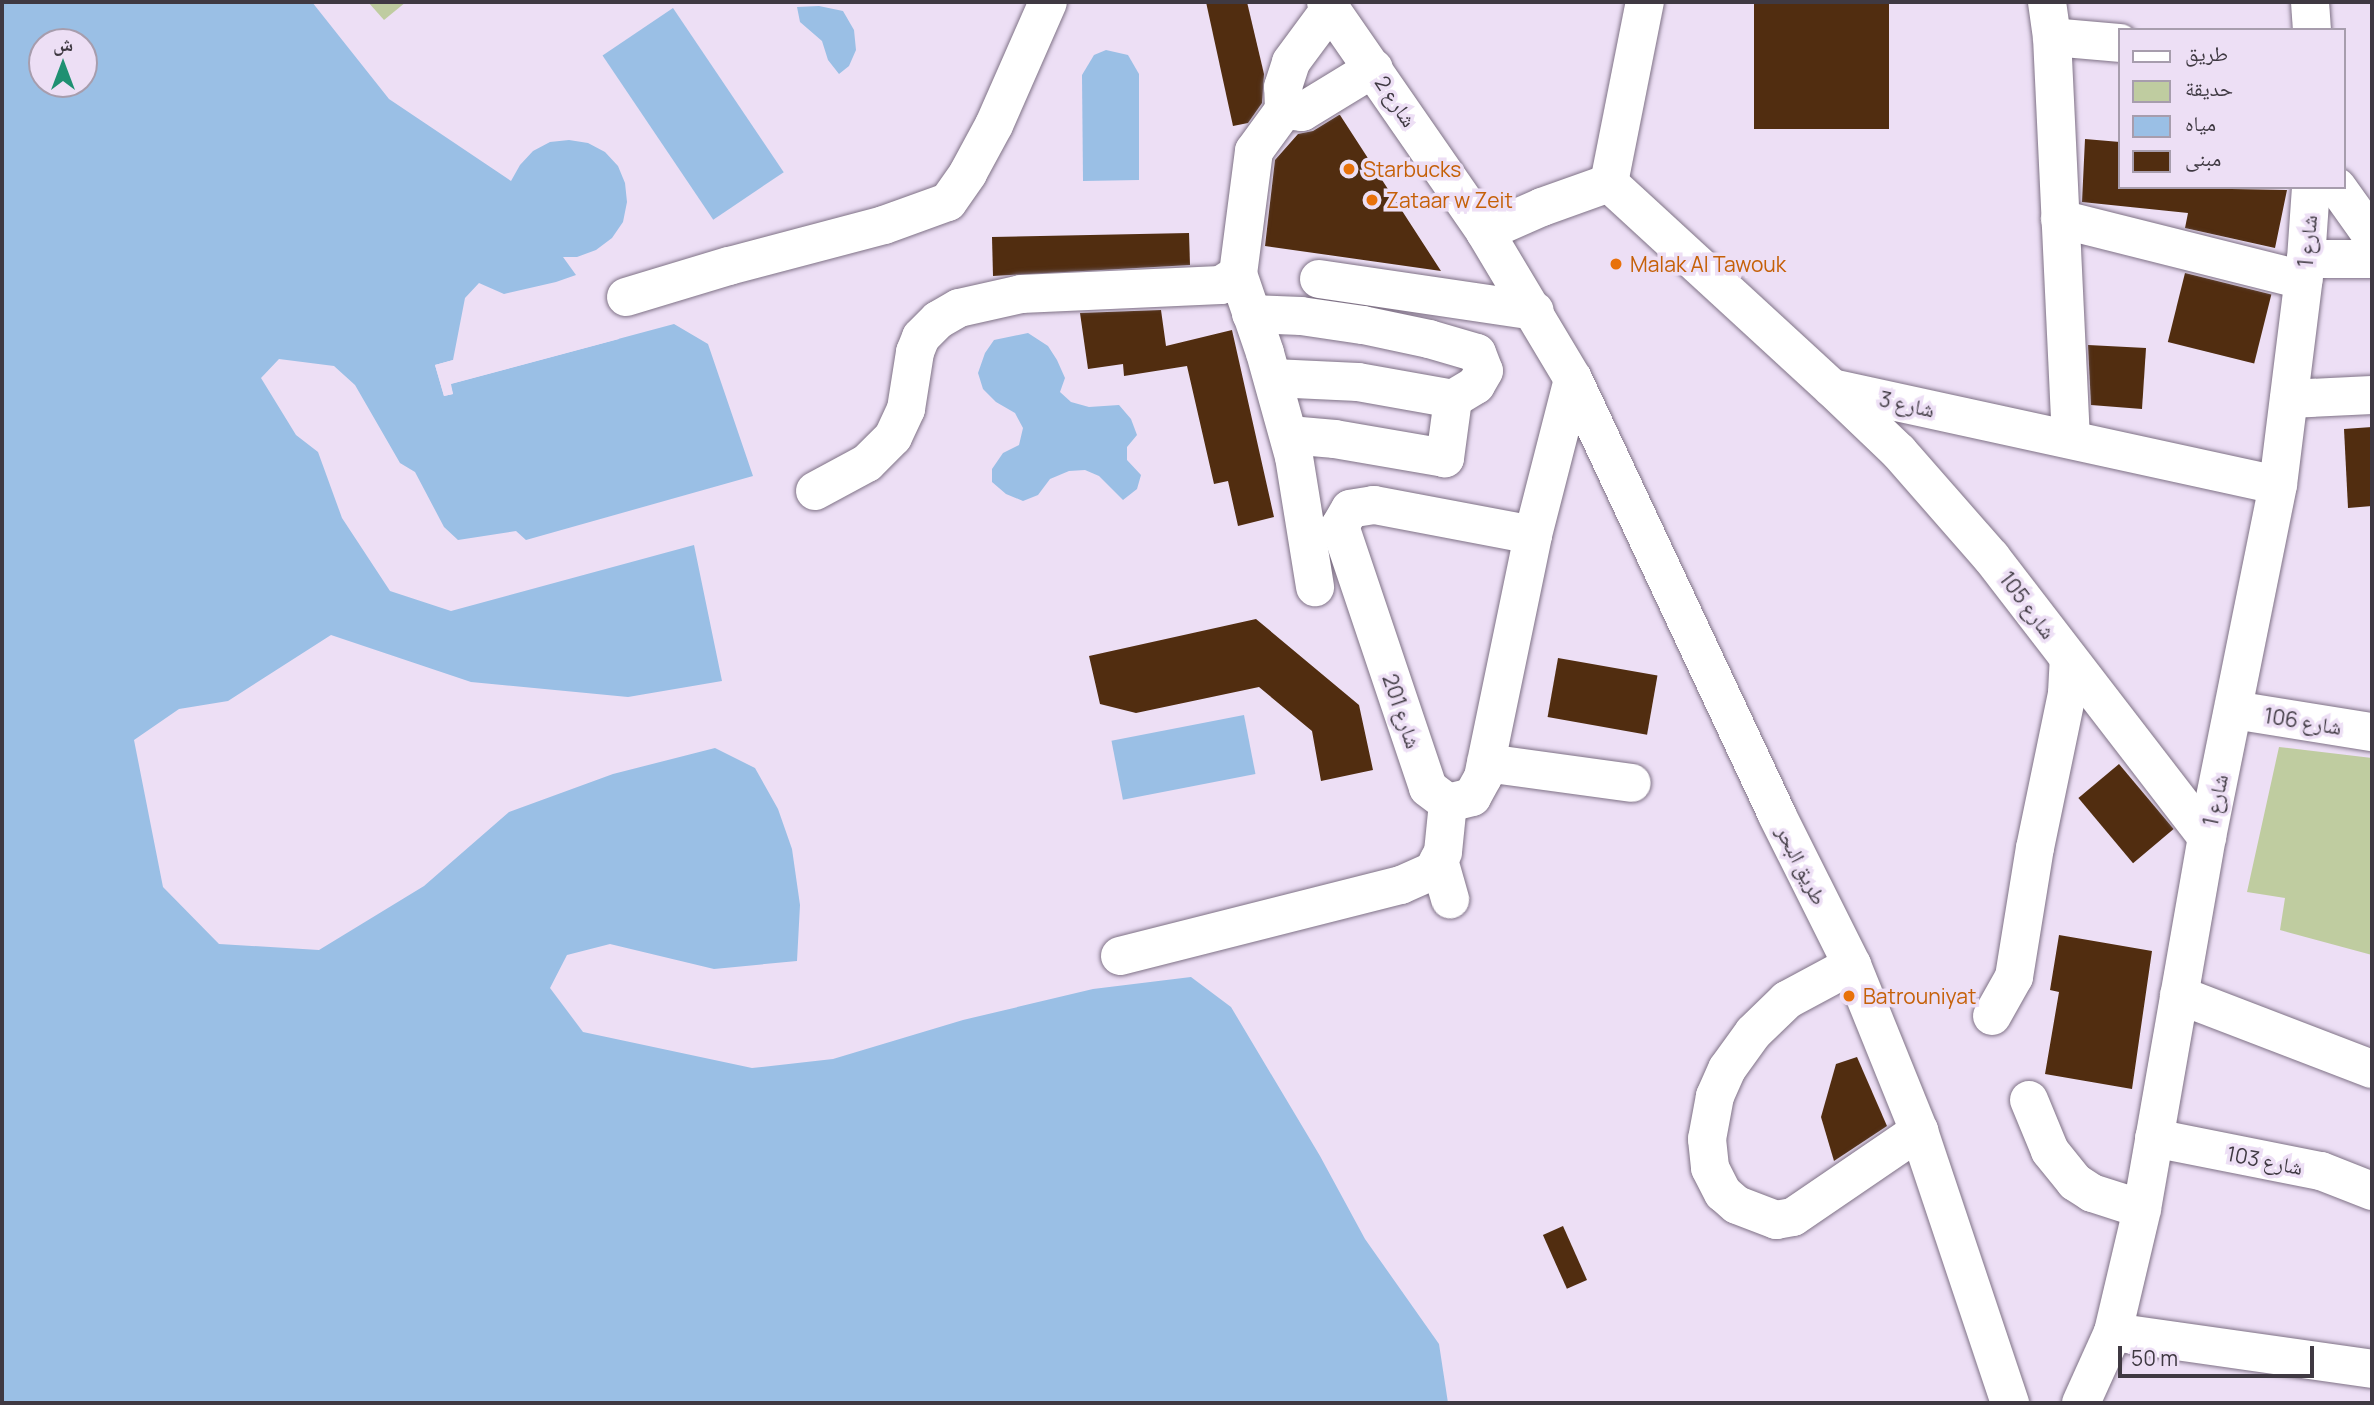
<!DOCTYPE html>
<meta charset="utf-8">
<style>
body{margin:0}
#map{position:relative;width:2374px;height:1405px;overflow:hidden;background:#eddff5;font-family:Manrope,"Noto Naskh Arabic",sans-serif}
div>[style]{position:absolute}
.green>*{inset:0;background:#bfcca0}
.water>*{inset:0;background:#9abfe5;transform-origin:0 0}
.pier>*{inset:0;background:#eddff5}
.building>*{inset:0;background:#512d10;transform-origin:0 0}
.roads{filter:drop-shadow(0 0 2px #7f7286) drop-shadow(0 0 2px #7f7286)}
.minor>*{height:38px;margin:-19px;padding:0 19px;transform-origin:19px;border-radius:19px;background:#fff}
.major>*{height:38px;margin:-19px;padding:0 19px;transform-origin:19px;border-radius:19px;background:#fff}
.dots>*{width:19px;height:19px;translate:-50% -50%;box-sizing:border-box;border:4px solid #eddff5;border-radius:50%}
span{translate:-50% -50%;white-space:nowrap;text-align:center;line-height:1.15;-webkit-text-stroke:7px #eddff5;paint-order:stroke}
.street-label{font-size:21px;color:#3f3942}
.food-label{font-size:21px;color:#c56008}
.left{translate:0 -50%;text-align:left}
.frame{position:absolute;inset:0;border:4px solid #3f3942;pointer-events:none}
.legend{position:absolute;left:2118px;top:28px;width:228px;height:161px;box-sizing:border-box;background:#eddff5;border:2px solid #a79dad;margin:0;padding:9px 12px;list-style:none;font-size:21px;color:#3f3942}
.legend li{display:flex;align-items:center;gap:14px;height:35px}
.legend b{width:35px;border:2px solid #a79dad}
.north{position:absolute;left:28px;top:28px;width:70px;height:70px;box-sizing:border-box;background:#eddff5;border:2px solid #a79dad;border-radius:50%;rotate:0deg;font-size:19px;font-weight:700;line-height:28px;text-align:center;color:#3f3942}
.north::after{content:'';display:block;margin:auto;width:24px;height:32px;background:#1f9072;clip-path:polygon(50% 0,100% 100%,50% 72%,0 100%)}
.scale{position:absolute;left:2118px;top:1346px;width:196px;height:32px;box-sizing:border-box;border:4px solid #3f3942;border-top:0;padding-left:9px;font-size:21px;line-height:24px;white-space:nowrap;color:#3f3942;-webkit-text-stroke:5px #eddff5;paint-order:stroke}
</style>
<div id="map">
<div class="green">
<div style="clip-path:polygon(368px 2px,406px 2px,384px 20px)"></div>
<div style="clip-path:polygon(2279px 747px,2372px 758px,2372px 955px,2280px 930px,2285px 898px,2247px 892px)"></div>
</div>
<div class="water">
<div style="clip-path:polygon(evenodd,2px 2px,312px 2px,389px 99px,511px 181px,520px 165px,533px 151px,550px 142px,569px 140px,588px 143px,605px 152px,618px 166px,625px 183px,627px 202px,623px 222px,612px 238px,596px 250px,577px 257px,563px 257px,576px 275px,556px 282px,504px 294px,479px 283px,465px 298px,453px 360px,435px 365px,444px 396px,453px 394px,450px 384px,674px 324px,708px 344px,753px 476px,526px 540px,516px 531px,458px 540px,444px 527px,415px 472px,400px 463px,355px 385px,334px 366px,279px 359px,261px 378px,296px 435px,318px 452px,342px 518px,390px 591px,451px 611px,694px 545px,722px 681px,628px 697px,471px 682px,331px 635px,228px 701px,179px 709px,134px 740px,163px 887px,219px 944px,319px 950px,424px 886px,509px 812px,613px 774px,715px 748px,755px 768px,778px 809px,792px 849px,800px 905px,797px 961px,714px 969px,610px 944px,567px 955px,550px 988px,583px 1032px,752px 1068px,833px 1059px,963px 1020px,1093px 989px,1191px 977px,1231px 1007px,1320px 1156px,1365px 1239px,1439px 1344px,1448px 1403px,2px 1403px,2px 2px,42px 42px,84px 42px,84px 84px,42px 84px,42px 42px)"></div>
<div style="clip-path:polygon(819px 6px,843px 11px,854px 30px,856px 50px,849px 66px,839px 74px,828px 60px,822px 41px,800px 22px,797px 7px)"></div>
<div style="left:673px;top:8px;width:198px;height:85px;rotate:56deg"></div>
<div style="clip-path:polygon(1106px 50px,1128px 55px,1139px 74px,1139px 180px,1083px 181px,1082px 75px,1094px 55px)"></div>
<div style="clip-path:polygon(1028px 333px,1048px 346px,1057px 360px,1065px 378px,1060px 392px,1071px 402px,1089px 407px,1119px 405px,1131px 419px,1137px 435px,1127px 447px,1127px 460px,1141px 475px,1137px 489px,1123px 500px,1099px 476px,1085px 470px,1069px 471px,1050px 479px,1038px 495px,1023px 501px,1006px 494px,992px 482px,992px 469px,1003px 453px,1019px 445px,1023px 428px,1015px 413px,996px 402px,983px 389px,978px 373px,985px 353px,994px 340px)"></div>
<div style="left:1244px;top:715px;width:60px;height:135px;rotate:79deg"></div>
</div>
<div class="pier">
<div style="clip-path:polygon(618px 335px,619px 339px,451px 384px,453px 394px,444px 396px,435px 365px,457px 359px,455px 363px,439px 367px,446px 392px,449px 381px)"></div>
</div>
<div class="building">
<div style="clip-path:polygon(1206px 2px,1247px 2px,1264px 74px,1262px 103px,1248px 123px,1233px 126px)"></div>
<div style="left:1754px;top:2px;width:135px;height:127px"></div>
<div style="clip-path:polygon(1339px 115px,1340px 115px,1441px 271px,1265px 246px,1275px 160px,1298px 134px,1313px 131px)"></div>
<div style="clip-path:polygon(2085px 139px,2120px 142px,2120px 187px,2287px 190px,2275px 248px,2185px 228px,2188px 213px,2082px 202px)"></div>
<div style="clip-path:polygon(1189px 233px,1190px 265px,993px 276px,992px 237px)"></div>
<div style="left:2185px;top:273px;width:89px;height:71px;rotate:14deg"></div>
<div style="clip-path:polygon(1161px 310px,1166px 346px,1232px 330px,1274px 517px,1238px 526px,1228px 481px,1214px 484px,1187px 366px,1124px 376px,1123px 364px,1088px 369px,1080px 313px)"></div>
<div style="clip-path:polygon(2088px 345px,2146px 348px,2142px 409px,2091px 405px)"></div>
<div style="clip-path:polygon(2372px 427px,2372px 506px,2348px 508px,2344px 429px)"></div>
<div style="clip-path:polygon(1256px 619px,1359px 705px,1373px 770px,1321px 781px,1312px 731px,1259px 687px,1136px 713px,1100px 704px,1089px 656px)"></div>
<div style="left:1558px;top:658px;width:101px;height:60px;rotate:10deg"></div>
<div style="left:2119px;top:764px;width:85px;height:53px;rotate:50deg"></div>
<div style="clip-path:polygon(2059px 935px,2152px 951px,2132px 1089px,2045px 1074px,2059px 992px,2050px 990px)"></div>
<div style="clip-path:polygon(1857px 1057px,1887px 1126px,1834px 1161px,1821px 1117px,1836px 1064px)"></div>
<div style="left:1563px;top:1226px;width:59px;height:22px;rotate:66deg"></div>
</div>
<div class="roads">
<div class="minor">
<div style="left:2047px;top:2px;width:35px;rotate:82deg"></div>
<div style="left:2052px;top:37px;width:401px;rotate:87.3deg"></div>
<div style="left:2052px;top:37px;width:68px;rotate:5deg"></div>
<div style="left:1284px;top:110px;width:18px;rotate:6deg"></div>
<div style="left:1302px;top:112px;width:84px;rotate:-31.4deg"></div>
<div style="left:1609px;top:183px;width:303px;rotate:42.6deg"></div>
<div style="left:1832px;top:388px;width:456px;rotate:12.3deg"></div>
<div style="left:1609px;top:183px;width:185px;rotate:-78.8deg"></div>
<div style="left:2060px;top:219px;width:251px;rotate:14.1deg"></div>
<div style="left:1485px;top:232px;width:62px;rotate:-23.7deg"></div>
<div style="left:1542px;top:207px;width:71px;rotate:-19.7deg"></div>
<div style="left:1238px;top:274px;width:83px;rotate:71.1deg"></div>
<div style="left:1265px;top:353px;width:108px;rotate:74.4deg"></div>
<div style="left:1294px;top:457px;width:132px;rotate:80.8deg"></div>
<div style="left:1319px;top:279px;width:218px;rotate:8.4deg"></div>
<div style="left:626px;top:297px;width:108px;rotate:-16.8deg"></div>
<div style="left:729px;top:266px;width:160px;rotate:-14.8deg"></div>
<div style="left:884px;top:225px;width:68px;rotate:-19.8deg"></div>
<div style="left:948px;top:202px;width:35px;rotate:-55deg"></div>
<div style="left:968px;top:173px;width:55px;rotate:-61.6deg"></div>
<div style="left:994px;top:125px;width:134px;rotate:-66.3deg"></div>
<div style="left:1251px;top:314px;width:50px;rotate:2.3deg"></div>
<div style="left:1301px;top:316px;width:63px;rotate:8.3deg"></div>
<div style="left:1363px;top:325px;width:67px;rotate:12deg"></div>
<div style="left:1429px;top:339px;width:50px;rotate:16.3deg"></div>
<div style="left:1477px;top:353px;width:19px;rotate:69deg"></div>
<div style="left:1484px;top:371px;width:16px;rotate:120deg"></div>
<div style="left:1476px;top:385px;width:27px;rotate:149deg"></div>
<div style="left:1273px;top:378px;width:85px;rotate:2.7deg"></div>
<div style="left:1358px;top:382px;width:97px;rotate:10.1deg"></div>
<div style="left:1453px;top:399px;width:60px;rotate:97.7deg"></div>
<div style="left:1445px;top:458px;width:112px;rotate:-170.2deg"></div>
<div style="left:1335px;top:439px;width:46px;rotate:-175deg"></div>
<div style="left:1832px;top:388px;width:93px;rotate:43.7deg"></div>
<div style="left:1899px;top:452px;width:140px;rotate:48.8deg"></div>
<div style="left:1991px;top:557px;width:354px;rotate:52.4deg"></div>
<div style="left:2289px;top:399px;width:83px;rotate:-2.8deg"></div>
<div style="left:815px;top:491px;width:59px;rotate:-28.3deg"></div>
<div style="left:867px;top:463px;width:37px;rotate:-45deg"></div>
<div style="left:893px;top:437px;width:31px;rotate:-65deg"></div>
<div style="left:906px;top:409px;width:58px;rotate:-81deg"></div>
<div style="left:915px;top:352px;width:16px;rotate:-68deg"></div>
<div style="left:921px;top:337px;width:24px;rotate:-45deg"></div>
<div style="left:938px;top:320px;width:24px;rotate:-30deg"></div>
<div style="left:959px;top:308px;width:64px;rotate:-12.7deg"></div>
<div style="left:1021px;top:294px;width:200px;rotate:-2.6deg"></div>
<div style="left:1221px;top:285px;width:20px;rotate:-33deg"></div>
<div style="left:1238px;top:274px;width:124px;rotate:-82.6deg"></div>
<div style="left:1254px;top:151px;width:51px;rotate:-53.8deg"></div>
<div style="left:1284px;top:110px;width:23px;rotate:-92deg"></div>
<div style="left:1283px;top:87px;width:26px;rotate:-72deg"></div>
<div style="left:1291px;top:62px;width:67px;rotate:-53.5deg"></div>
<div style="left:1533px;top:535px;width:162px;rotate:-169.3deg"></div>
<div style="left:1374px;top:505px;width:24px;rotate:171deg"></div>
<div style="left:1350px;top:509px;width:20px;rotate:120deg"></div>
<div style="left:1340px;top:526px;width:276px;rotate:71.4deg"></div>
<div style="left:1428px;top:788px;width:25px;rotate:37deg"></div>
<div style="left:1448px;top:803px;width:25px;rotate:-14deg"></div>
<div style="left:1472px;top:797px;width:23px;rotate:-61deg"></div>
<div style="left:1483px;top:777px;width:247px;rotate:-78.3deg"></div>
<div style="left:1533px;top:535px;width:161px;rotate:-75.6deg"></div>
<div style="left:2234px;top:710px;width:140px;rotate:9.1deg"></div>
<div style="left:1486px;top:763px;width:147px;rotate:7.8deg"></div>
<div style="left:1439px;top:860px;width:41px;rotate:74.2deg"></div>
<div style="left:1120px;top:956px;width:290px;rotate:-14.2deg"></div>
<div style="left:1401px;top:885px;width:35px;rotate:-24deg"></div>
<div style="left:1433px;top:871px;width:21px;rotate:-62deg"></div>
<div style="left:1443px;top:852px;width:49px;rotate:-84.2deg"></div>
<div style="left:1852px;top:965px;width:74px;rotate:151.7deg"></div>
<div style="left:1787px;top:1000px;width:47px;rotate:135.9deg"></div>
<div style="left:1753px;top:1033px;width:44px;rotate:125.8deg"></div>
<div style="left:1727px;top:1069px;width:30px;rotate:114deg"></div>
<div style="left:1715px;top:1096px;width:44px;rotate:100.5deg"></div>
<div style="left:1707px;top:1139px;width:29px;rotate:84deg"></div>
<div style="left:1710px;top:1168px;width:28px;rotate:63deg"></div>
<div style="left:1723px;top:1193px;width:18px;rotate:41deg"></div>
<div style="left:1737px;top:1205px;width:42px;rotate:21deg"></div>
<div style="left:1776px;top:1220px;width:17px;rotate:-10deg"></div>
<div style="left:1793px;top:1217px;width:153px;rotate:-34.3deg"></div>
<div style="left:2179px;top:995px;width:207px;rotate:21deg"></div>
<div style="left:1992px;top:1016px;width:45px;rotate:-60.6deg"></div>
<div style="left:2014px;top:977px;width:131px;rotate:-80.8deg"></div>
<div style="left:2035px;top:848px;width:158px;rotate:-78.3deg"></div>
<div style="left:2067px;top:693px;width:34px;rotate:-87deg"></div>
<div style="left:2029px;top:1100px;width:55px;rotate:67.6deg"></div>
<div style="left:2050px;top:1151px;width:40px;rotate:51deg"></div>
<div style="left:2075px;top:1182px;width:20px;rotate:33deg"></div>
<div style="left:2092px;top:1193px;width:52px;rotate:17.7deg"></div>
<div style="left:2154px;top:1138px;width:170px;rotate:11.2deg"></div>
<div style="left:2321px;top:1171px;width:55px;rotate:21.4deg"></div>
<div style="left:2113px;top:1332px;width:262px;rotate:8.1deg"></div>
</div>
<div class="major">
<div style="left:1326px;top:2px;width:280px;rotate:55.3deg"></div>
<div style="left:1485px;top:232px;width:171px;rotate:59.1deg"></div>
<div style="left:1573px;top:379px;width:481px;rotate:64.9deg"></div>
<div style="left:1777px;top:815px;width:168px;rotate:63.4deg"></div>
<div style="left:1852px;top:965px;width:179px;rotate:68deg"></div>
<div style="left:1919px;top:1131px;width:287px;rotate:71.5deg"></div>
<div style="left:2310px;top:2px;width:28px;rotate:86deg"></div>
<div style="left:2337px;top:187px;width:60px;rotate:54.5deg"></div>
<div style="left:2306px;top:259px;width:66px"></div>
<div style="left:2081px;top:1403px;width:78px;rotate:-65.7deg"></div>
<div style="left:2113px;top:1332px;width:126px;rotate:-76.7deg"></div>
<div style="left:2142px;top:1209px;width:378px;rotate:-80.1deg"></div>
<div style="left:2207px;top:837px;width:359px;rotate:-78.6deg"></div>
<div style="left:2278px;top:485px;width:228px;rotate:-82.9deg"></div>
<div style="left:2306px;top:259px;width:72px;rotate:-86deg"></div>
</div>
</div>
<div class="dots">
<div style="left:1349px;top:169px;background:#e8710a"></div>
<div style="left:1372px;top:200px;background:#e8710a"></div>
<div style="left:1616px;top:264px;background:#e8710a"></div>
<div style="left:1849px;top:996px;background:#e8710a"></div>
</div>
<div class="street-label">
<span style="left:1396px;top:101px;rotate:56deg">شارع 2</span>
<span style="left:2307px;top:241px;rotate:-85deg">شارع 1</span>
<span style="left:1907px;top:404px;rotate:12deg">شارع 3</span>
<span style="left:2028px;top:605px;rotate:53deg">شارع 105</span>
<span style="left:1402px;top:711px;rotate:71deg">شارع 201</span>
<span style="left:2303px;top:721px;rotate:9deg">شارع 106</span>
<span style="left:2215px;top:800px;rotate:-78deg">شارع 1</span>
<span style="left:1802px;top:865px;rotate:63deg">طريق البحر</span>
<span style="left:2265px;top:1160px;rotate:11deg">شارع 103</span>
</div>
<div class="food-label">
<span class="left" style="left:1363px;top:169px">Starbucks</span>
<span class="left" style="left:1386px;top:200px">Zataar w Zeit</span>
<span class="left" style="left:1630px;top:264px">Malak Al Tawouk</span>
<span class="left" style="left:1863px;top:996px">Batrouniyat</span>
</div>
<div class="frame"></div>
<ul class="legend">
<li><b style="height:9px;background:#fff"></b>طريق</li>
<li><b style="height:19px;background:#bfcca0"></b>حديقة</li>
<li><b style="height:19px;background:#9abfe5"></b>مياه</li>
<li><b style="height:19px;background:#512d10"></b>مبنى</li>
</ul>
<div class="north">ش</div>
<div class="scale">50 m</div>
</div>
